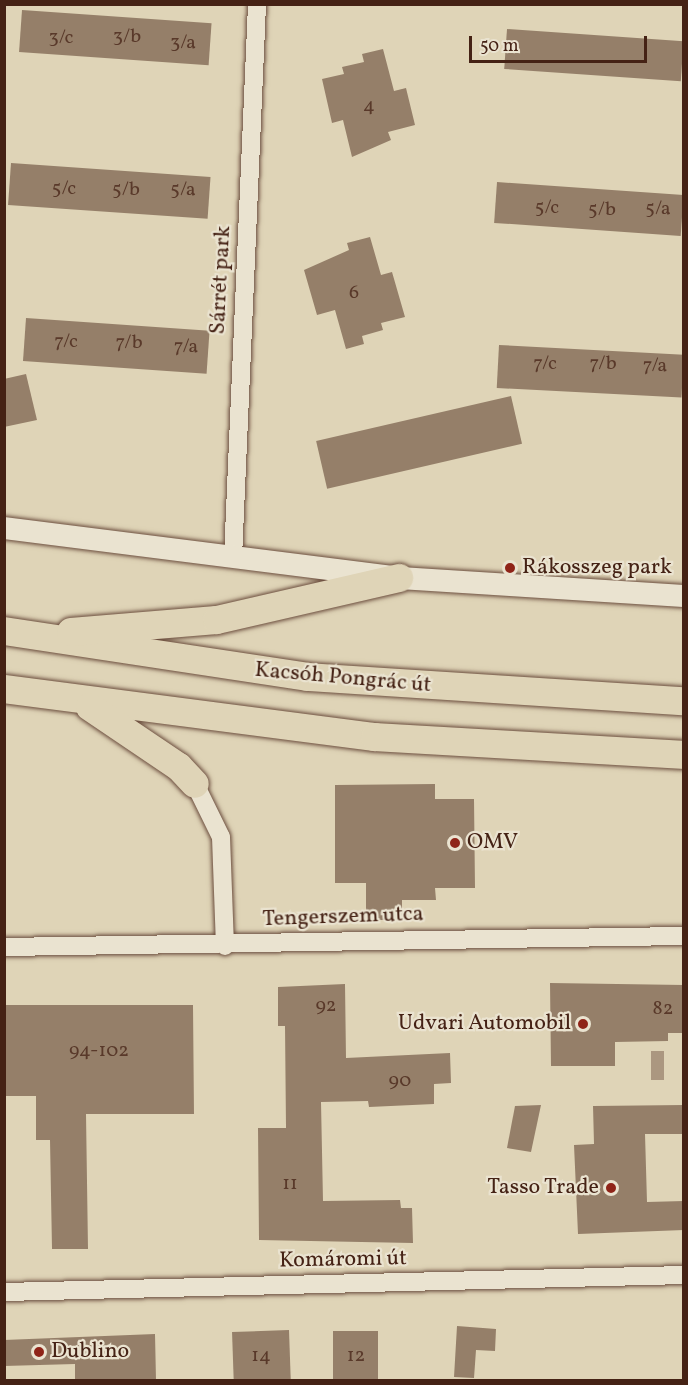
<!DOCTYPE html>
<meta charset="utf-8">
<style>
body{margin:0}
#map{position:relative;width:688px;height:1385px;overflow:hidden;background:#dfd4b7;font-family:Vollkorn,serif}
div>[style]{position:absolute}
.water>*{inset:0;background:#ab9780;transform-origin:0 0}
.building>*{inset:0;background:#957f69;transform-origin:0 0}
.roads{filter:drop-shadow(0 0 2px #6c4e3e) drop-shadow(0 0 2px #6c4e3e)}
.minor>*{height:18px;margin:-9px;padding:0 9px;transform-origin:9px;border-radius:9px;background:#eae3d0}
.tertiary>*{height:22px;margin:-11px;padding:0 11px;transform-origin:11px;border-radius:11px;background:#eae3d0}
.primary>*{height:28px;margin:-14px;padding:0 14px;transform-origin:14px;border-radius:14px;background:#dfd4b7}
.dots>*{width:16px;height:16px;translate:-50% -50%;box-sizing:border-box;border:3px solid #eae3d0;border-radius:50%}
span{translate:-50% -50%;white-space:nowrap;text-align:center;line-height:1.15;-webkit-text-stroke:4.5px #eae3d0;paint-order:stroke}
.number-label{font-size:20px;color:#59392a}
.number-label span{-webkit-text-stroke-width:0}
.street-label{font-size:22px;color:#452215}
.poi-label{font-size:22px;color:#452215}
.left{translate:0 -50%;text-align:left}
.right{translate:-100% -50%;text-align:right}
.frame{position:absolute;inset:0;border:6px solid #452215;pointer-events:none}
.scale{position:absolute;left:469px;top:36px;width:178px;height:27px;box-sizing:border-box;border:3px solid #452215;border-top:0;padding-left:8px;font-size:18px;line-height:21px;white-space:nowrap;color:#452215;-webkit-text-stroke:4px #eae3d0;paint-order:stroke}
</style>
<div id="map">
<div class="water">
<div style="left:651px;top:1051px;width:13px;height:29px"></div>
</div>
<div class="building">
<div style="left:22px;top:10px;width:190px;height:42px;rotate:4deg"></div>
<div style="left:507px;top:29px;width:177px;height:40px;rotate:4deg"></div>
<div style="clip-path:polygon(383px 49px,394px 91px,406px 88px,415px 125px,388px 132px,391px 140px,352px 157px,343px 120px,332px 123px,322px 79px,344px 74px,342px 67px,364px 62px,362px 54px)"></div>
<div style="left:11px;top:163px;width:200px;height:42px;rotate:4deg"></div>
<div style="left:497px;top:182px;width:187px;height:41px;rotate:4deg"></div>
<div style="clip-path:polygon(370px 237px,381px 275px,392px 272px,405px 317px,381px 323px,383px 330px,362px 336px,364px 344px,346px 349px,335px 310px,317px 315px,304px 270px,349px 250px,347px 243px)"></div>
<div style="left:26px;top:318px;width:184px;height:43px;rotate:4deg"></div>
<div style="left:499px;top:345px;width:185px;height:43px;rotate:3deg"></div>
<div style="clip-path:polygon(26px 374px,37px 420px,4px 427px,4px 379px)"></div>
<div style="left:511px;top:396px;width:49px;height:200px;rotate:77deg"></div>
<div style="clip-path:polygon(435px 784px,435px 799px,474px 799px,475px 888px,435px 888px,436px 900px,402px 900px,402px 920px,366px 920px,366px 883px,335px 883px,335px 785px)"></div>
<div style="clip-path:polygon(550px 983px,684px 985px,684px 1033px,668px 1033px,668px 1041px,615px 1042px,615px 1066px,551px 1066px)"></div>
<div style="clip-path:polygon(345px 984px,346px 1058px,450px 1053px,451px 1083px,434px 1084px,434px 1104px,369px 1107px,368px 1101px,321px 1102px,323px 1201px,400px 1200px,401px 1208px,412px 1208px,413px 1243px,259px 1240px,258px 1128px,286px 1128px,285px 1026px,278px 1026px,278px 987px)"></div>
<div style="clip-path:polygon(4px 1005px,193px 1005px,194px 1114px,86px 1114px,88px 1249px,52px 1249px,50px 1140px,36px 1140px,36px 1096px,4px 1096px)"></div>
<div style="clip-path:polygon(541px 1105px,531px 1152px,507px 1148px,515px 1106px)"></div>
<div style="clip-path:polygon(684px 1105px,684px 1134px,645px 1134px,647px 1202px,684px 1201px,684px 1230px,578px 1234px,574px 1145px,594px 1144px,593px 1106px)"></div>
<div style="clip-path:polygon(457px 1326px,496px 1329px,495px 1351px,476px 1350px,474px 1378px,454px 1377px)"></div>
<div style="left:289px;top:1330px;width:50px;height:57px;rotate:88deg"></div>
<div style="left:333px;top:1331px;width:45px;height:49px"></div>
<div style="clip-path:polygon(155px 1334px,156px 1380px,75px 1380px,75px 1364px,4px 1366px,4px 1340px)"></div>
</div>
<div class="roads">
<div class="minor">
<div style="left:233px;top:557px;width:554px;rotate:-87.51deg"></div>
<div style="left:195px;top:784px;width:59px;rotate:63.9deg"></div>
<div style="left:221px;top:837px;width:109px;rotate:87.9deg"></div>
<div style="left:4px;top:947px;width:680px;rotate:-0.93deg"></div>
<div style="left:4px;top:1292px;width:680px;rotate:-1.43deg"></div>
</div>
<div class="tertiary">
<div style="left:4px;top:528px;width:398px;rotate:7.2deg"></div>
<div style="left:399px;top:578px;width:286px;rotate:3.6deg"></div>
</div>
<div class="primary">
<div style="left:4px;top:631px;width:307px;rotate:8.6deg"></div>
<div style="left:308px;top:677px;width:377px;rotate:3.7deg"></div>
<div style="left:71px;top:632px;width:146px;rotate:-4.7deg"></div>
<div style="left:217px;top:620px;width:187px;rotate:-13deg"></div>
<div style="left:4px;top:689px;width:374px;rotate:7.4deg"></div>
<div style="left:375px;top:737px;width:310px;rotate:3.3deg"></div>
<div style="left:90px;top:707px;width:107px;rotate:34deg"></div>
<div style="left:179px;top:767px;width:23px;rotate:47deg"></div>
</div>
</div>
<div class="dots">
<div style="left:510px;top:568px;background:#8f2418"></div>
<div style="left:455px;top:843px;background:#8f2418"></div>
<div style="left:583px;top:1024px;background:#8f2418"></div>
<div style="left:611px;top:1188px;background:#8f2418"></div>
<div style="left:39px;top:1352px;background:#8f2418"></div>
</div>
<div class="number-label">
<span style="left:127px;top:37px">3/b</span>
<span style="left:61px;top:38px">3/c</span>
<span style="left:183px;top:43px">3/a</span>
<span style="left:369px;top:106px">4</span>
<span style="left:64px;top:189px">5/c</span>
<span style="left:126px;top:190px">5/b</span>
<span style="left:183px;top:190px">5/a</span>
<span style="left:547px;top:208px">5/c</span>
<span style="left:658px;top:209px">5/a</span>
<span style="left:602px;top:210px">5/b</span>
<span style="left:354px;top:293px">6</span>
<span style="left:66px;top:342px">7/c</span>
<span style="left:129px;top:343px">7/b</span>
<span style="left:186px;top:347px">7/a</span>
<span style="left:545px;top:364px">7/c</span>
<span style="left:603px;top:364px">7/b</span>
<span style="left:655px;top:366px">7/a</span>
<span style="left:326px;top:1006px">92</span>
<span style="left:663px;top:1009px">82</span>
<span style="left:99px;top:1051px">94-102</span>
<span style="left:400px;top:1081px">90</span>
<span style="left:290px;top:1184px">11</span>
<span style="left:261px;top:1356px">14</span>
<span style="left:356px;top:1356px">12</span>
</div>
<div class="street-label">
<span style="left:221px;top:280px;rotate:-87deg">Sárrét park</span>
<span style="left:343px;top:678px;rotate:5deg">Kacsóh Pongrác út</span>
<span style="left:343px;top:917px;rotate:-2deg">Tengerszem utca</span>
<span style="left:343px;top:1260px;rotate:-1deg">Komáromi út</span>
</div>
<div class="poi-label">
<span class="left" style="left:522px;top:568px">Rákosszeg park</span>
<span class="left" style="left:467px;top:843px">OMV</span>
<span class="right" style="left:571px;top:1024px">Udvari Automobil</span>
<span class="right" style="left:599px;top:1188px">Tasso Trade</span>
<span class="left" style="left:51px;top:1352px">Dublino</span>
</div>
<div class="frame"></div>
<div class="scale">50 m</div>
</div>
